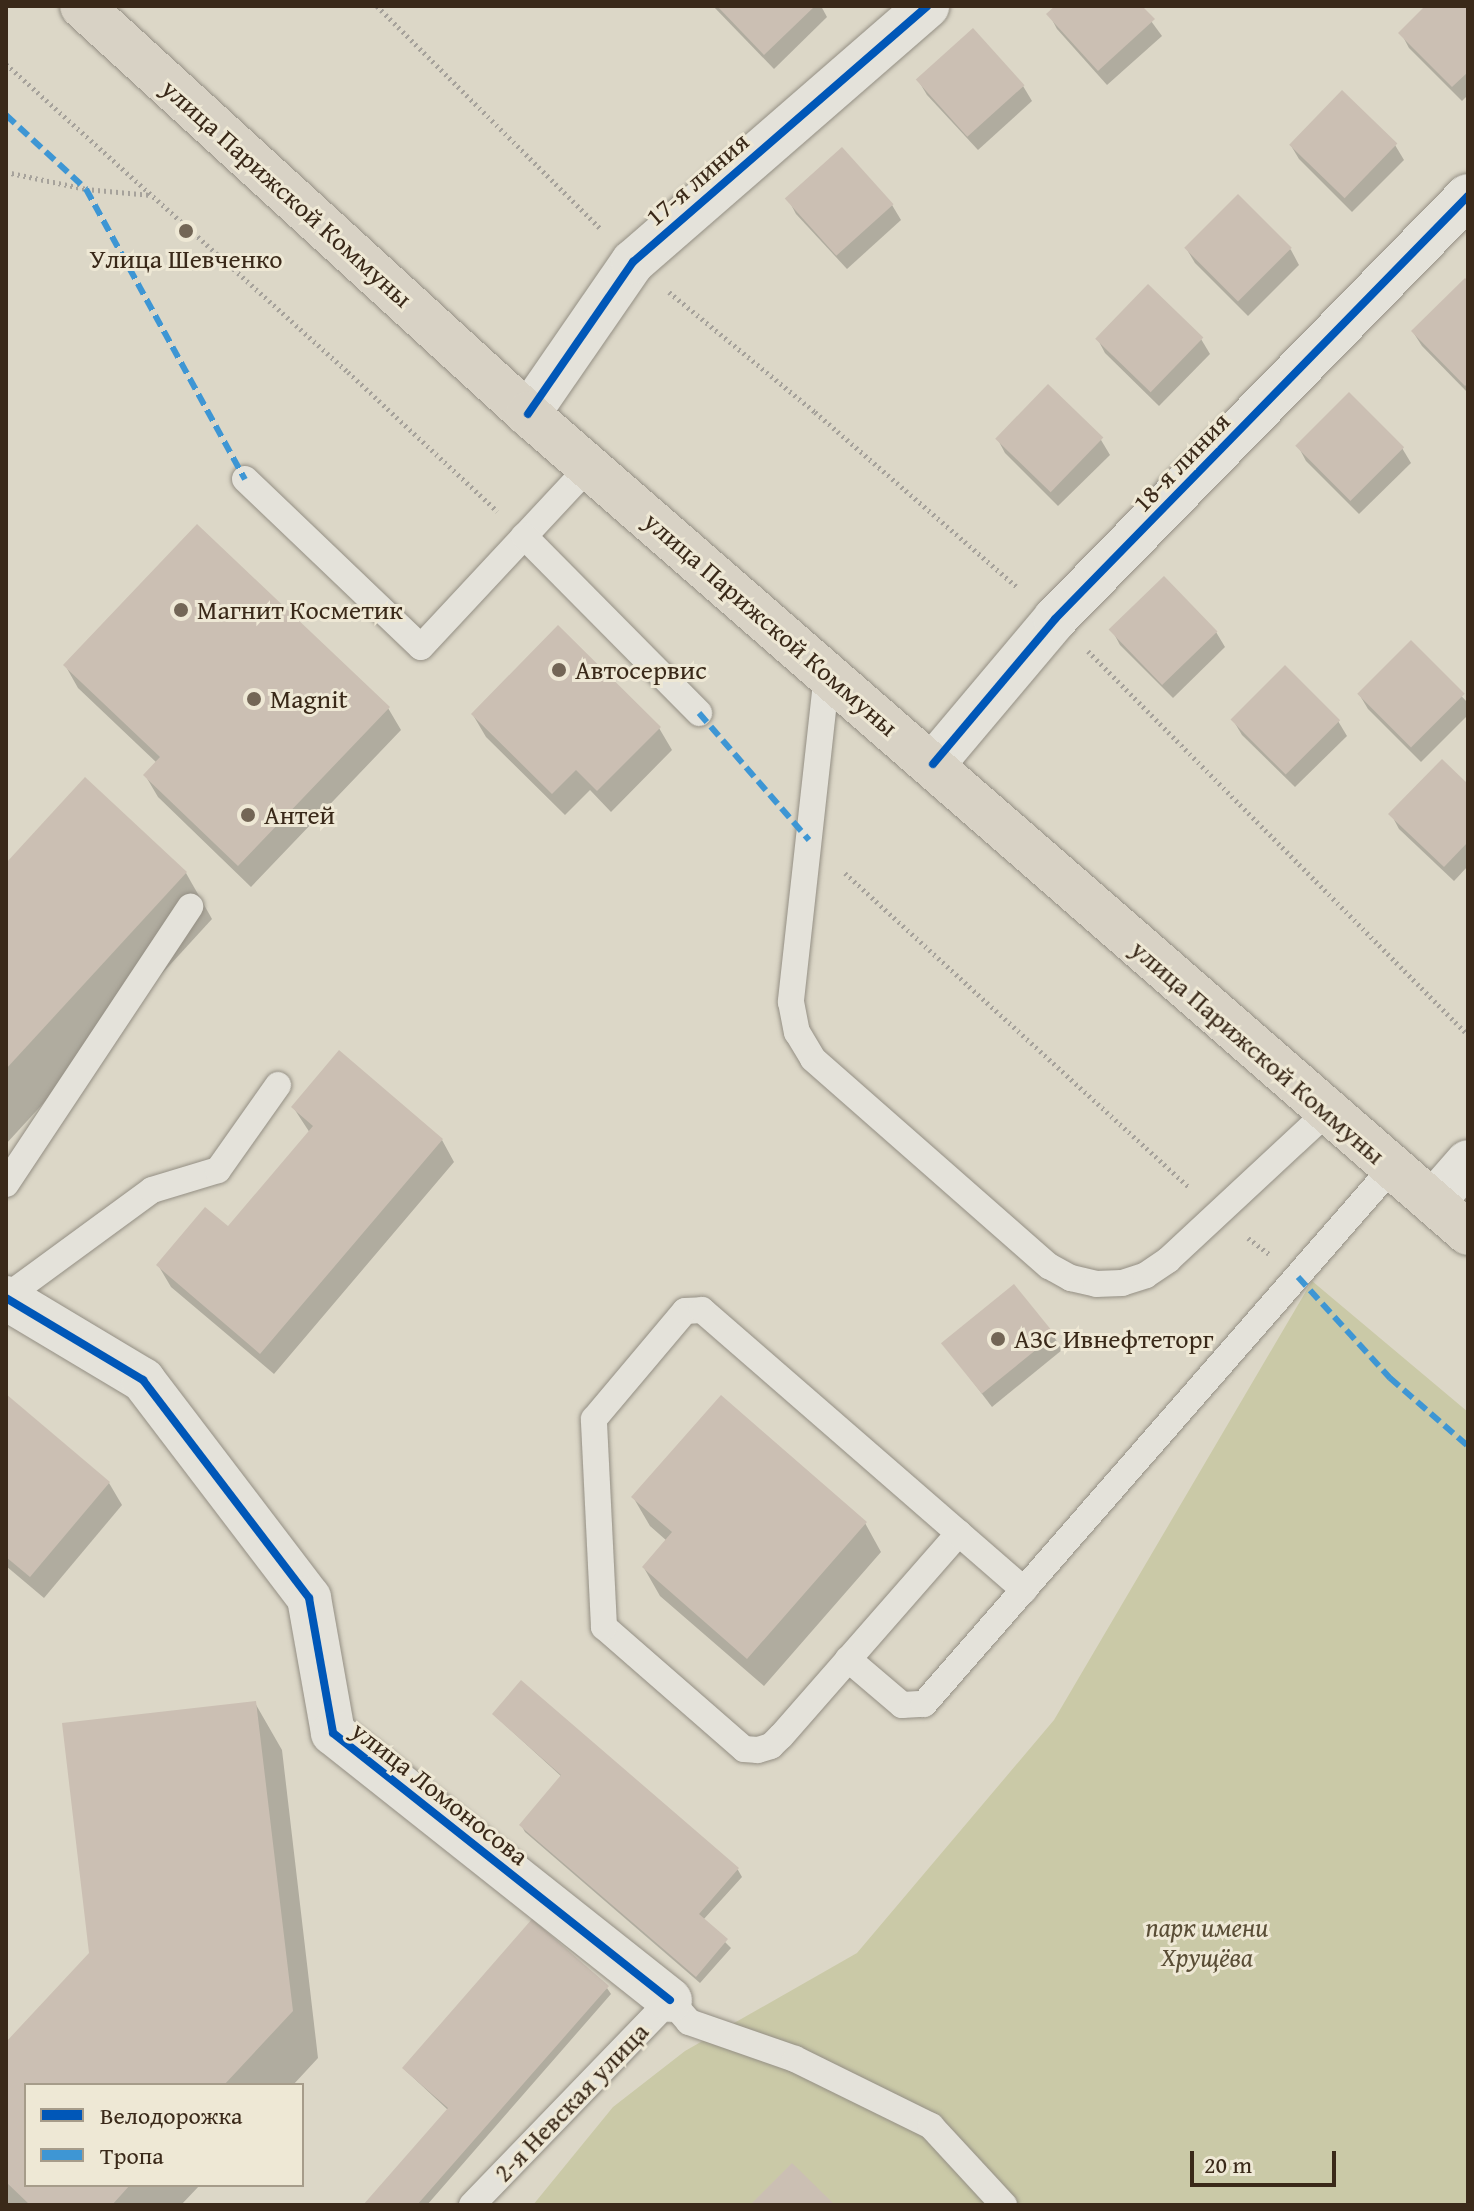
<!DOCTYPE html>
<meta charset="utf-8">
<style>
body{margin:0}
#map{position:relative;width:1474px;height:2211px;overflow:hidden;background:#dcd7c7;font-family:"Gentium Book Plus",serif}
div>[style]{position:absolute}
.green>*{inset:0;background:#cac9a7}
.shadow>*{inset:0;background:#0003}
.building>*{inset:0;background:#cbbfb3;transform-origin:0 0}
.path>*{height:5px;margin-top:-2.5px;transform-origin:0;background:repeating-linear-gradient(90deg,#a6a29b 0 2px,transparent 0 6px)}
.roads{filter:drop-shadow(0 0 2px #948f84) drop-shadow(0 0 2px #948f84)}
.service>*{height:26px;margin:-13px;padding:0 13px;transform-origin:13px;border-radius:13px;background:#e4e2da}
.minor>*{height:44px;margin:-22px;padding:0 22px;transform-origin:22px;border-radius:22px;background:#e4e2da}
.primary>*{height:44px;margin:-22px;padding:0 22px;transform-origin:22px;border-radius:22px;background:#d8d2c5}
.quiet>*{height:6px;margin-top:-3px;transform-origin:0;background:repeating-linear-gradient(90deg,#3e96d4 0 12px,transparent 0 18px)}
.cycleway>*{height:8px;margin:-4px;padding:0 4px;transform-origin:4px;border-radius:4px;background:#0057b8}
.dots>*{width:22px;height:22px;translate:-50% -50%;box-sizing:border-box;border:4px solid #eee8d5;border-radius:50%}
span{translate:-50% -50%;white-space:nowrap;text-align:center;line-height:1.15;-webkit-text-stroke:6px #eee8d5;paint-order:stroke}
.street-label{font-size:26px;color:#3a2919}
.poi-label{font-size:26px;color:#3a2919}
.left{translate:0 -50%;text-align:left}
.park-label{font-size:26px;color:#5a4e36;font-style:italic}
.frame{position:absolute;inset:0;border:8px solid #3a2919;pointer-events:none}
.legend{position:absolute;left:24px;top:2083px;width:280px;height:104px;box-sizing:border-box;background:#eee8d5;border:2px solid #a69c8a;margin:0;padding:10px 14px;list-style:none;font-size:24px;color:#3a2919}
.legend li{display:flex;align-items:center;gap:16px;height:40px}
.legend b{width:40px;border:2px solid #a69c8a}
.scale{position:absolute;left:1190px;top:2151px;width:146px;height:36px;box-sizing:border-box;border:4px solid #3a2919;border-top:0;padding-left:10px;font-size:24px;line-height:28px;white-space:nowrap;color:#3a2919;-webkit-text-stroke:6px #eee8d5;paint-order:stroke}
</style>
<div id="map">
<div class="green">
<div style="clip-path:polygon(1312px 1281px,1468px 1412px,1468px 2205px,533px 2205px,613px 2107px,685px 2051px,857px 1953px,1054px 1720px)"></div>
</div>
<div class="shadow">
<div style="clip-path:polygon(713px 6px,821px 6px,827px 17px,774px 69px)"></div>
<div style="clip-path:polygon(1058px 6px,1140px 6px,1162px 36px,1107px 85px,1057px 29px,1049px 14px)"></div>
<div style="clip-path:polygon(1428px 6px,1468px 6px,1468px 95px,1462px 101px,1409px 48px,1401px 33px)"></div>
<div style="clip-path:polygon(918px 80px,1023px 86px,1032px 101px,978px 150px,927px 95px)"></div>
<div style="clip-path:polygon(1290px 144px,1395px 145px,1404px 160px,1352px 212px,1299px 159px)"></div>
<div style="clip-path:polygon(1238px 197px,1291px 250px,1299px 265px,1248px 316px,1195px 263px,1186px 248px)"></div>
<div style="clip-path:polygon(788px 199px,892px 205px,901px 220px,847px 269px,796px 214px)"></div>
<div style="clip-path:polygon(1468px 284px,1468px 393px,1422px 346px,1413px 332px)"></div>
<div style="clip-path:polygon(1097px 338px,1201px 339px,1210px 354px,1159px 406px,1105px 353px)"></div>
<div style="clip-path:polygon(997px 438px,1101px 440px,1110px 455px,1058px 506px,1005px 453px)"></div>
<div style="clip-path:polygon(1298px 446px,1402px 448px,1411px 463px,1359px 514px,1306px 461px)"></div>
<div style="clip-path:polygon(1112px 630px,1216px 632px,1225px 647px,1173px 698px,1120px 645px)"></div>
<div style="clip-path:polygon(1411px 643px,1468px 703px,1468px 715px,1421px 762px,1368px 709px,1359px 694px)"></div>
<div style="clip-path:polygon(65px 665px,388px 708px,401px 730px,251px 887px,158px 797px,145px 775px,157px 763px,78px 688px)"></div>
<div style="clip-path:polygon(473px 715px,659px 728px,672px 750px,611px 812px,590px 790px,565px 815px,486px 737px)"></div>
<div style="clip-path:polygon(1233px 720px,1338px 721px,1347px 736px,1295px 787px,1242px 735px)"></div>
<div style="clip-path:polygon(1468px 787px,1468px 866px,1454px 881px,1399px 829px,1391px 814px)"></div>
<div style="clip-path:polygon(6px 866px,186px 873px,212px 919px,6px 1144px)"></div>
<div style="clip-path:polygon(293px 1107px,442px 1140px,454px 1162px,274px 1374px,171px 1287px,158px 1265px,228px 1229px,310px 1133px)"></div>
<div style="clip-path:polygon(1053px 1335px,1062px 1350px,992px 1407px,944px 1344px)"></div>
<div style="clip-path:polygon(6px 1397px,109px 1483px,122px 1505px,44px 1598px,6px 1566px)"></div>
<div style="clip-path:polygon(633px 1497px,865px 1523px,881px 1552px,764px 1686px,660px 1596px,644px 1568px,667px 1541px,650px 1526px)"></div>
<div style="clip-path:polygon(521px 1683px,738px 1870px,742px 1877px,703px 1920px,731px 1948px,700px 1983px,525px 1832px,521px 1825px,562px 1777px,494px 1715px)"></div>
<div style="clip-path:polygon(255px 1703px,282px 1750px,318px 2058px,293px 2085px,26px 2085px,26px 2185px,200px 2185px,181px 2205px,10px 2205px,6px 2201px,6px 2045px,91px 1954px)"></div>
<div style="clip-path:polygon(607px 1988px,611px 1994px,427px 2205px,365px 2205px,448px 2110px,404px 2069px)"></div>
</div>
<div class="building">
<div style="clip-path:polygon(717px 6px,815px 6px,764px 55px)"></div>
<div style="clip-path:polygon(1055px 6px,1142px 6px,1155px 19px,1098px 71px,1046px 14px)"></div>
<div style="clip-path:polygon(1425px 6px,1468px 6px,1468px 72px,1452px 87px,1398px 33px)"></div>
<div style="left:973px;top:28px;width:77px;height:77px;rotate:48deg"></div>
<div style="left:1342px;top:90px;width:77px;height:76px;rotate:44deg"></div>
<div style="left:842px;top:147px;width:77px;height:77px;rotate:48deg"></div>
<div style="left:1238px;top:194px;width:76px;height:76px;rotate:45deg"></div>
<div style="clip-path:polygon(1465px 278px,1468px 281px,1468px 383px,1465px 386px,1411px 331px)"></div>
<div style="left:1148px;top:284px;width:77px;height:76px;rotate:44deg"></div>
<div style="left:1048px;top:384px;width:77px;height:76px;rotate:44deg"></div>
<div style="left:1349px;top:392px;width:78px;height:76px;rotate:45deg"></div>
<div style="clip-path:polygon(197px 524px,390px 707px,238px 866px,143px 775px,160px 757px,63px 665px)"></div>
<div style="left:1164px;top:576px;width:77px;height:77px;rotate:46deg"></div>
<div style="clip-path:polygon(558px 625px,661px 727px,597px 791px,576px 770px,552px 794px,471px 714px)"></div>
<div style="left:1411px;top:640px;width:76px;height:76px;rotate:45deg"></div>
<div style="left:1285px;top:665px;width:78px;height:77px;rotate:45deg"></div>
<div style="clip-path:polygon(1442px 759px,1468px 784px,1468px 842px,1444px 867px,1388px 814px)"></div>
<div style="clip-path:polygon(85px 777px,187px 872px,6px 1069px,6px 863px)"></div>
<div style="clip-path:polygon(339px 1050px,443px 1139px,260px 1354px,156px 1265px,205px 1207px,228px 1226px,313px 1126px,291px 1107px)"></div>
<div style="left:1014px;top:1284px;width:65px;height:94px;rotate:51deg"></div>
<div style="clip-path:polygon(6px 1394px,110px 1482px,30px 1577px,6px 1557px)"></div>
<div style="clip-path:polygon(721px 1395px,867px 1522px,747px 1659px,642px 1567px,672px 1532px,631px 1497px)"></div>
<div style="clip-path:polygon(521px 1680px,739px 1868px,699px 1914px,728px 1939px,696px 1977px,519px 1825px,561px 1775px,492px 1714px)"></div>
<div style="clip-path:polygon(256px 1701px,293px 2011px,224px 2085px,26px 2085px,26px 2185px,130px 2185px,112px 2205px,30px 2205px,6px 2182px,6px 2042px,89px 1953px,62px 1723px)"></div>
<div style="clip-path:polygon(532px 1919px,609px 1986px,417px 2205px,363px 2205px,448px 2108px,402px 2068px)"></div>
<div style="clip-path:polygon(792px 2163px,835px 2205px,750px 2205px)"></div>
</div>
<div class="path">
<div style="left:377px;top:6px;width:315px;rotate:44.9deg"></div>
<div style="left:6px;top:64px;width:460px;rotate:42deg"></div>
<div style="left:348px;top:372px;width:204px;rotate:43deg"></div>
<div style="left:6px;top:172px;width:82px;rotate:12deg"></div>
<div style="left:86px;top:189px;width:65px;rotate:5.3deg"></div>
<div style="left:669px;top:292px;width:189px;rotate:39.4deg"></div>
<div style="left:815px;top:412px;width:269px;rotate:40.9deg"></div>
<div style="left:1088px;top:651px;width:540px;rotate:45.3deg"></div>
<div style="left:845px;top:873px;width:466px;rotate:42.4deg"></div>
<div style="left:1248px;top:1238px;width:26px;rotate:37deg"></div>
</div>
<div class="roads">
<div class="service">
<div style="left:245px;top:479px;width:243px;rotate:43.7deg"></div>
<div style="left:421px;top:647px;width:248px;rotate:-47deg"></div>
<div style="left:524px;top:536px;width:249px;rotate:45.3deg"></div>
<div style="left:827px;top:674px;width:330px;rotate:96.3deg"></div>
<div style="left:791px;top:1002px;width:31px;rotate:79deg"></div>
<div style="left:797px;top:1032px;width:31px;rotate:59deg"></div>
<div style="left:813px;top:1059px;width:314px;rotate:41.3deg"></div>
<div style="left:1049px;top:1266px;width:25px;rotate:29deg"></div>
<div style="left:1071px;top:1278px;width:26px;rotate:13deg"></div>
<div style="left:1096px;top:1284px;width:26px;rotate:-2deg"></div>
<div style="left:1122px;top:1283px;width:25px;rotate:-18deg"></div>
<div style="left:1146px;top:1275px;width:27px;rotate:-34deg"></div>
<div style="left:1168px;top:1260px;width:217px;rotate:-42.9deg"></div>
<div style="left:6px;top:1184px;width:333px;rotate:-56.4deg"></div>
<div style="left:6px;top:1297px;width:181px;rotate:-36.2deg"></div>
<div style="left:152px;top:1190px;width:69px;rotate:-16.9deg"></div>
<div style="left:218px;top:1170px;width:104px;rotate:-54.8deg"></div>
<div style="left:959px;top:1533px;width:270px;rotate:131.2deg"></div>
<div style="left:781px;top:1736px;width:14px;rotate:135deg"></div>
<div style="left:771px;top:1746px;width:14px;rotate:163deg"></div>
<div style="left:758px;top:1750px;width:14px;rotate:-176deg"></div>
<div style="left:744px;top:1749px;width:186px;rotate:-138.9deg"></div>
<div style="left:604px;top:1627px;width:208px;rotate:-92.8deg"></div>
<div style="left:594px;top:1419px;width:141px;rotate:-49.9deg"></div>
<div style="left:685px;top:1311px;width:17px;rotate:-3deg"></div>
<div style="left:702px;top:1310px;width:427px;rotate:41deg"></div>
<div style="left:848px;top:1659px;width:71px;rotate:40.4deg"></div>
<div style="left:902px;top:1705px;width:22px;rotate:-3deg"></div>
<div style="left:924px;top:1704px;width:710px;rotate:-48.88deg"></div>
<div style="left:472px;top:2205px;width:285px;rotate:-46deg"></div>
<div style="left:670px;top:2000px;width:29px;rotate:49deg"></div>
<div style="left:689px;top:2022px;width:112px;rotate:19.2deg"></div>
<div style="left:795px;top:2059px;width:152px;rotate:26.2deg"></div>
<div style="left:931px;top:2126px;width:108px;rotate:47.3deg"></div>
</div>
<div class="minor">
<div style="left:528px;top:414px;width:185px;rotate:-55.4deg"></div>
<div style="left:633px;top:262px;width:390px;rotate:-41deg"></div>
<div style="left:933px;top:764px;width:189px;rotate:-49.9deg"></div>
<div style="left:1055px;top:619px;width:591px;rotate:-45.69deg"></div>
<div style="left:1433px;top:1202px;width:53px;rotate:-48.8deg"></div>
<div style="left:6px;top:1298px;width:160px;rotate:30.9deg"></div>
<div style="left:143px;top:1380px;width:274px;rotate:52.7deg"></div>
<div style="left:309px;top:1598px;width:137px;rotate:79.9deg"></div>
<div style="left:333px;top:1733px;width:430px;rotate:38.4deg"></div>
</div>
<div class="primary">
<div style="left:82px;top:6px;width:604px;rotate:42.45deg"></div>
<div style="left:528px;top:414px;width:1247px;rotate:41.06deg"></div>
</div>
</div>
<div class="quiet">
<div style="left:6px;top:115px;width:109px;rotate:42.8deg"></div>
<div style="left:86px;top:189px;width:331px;rotate:61.3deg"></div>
<div style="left:699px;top:713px;width:168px;rotate:49.1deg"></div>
<div style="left:1298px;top:1277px;width:137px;rotate:47.7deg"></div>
<div style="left:1390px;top:1378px;width:103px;rotate:41.1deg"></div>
</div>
<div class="cycleway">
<div style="left:528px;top:414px;width:185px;rotate:-55.4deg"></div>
<div style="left:633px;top:262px;width:390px;rotate:-41deg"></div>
<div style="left:933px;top:764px;width:189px;rotate:-49.9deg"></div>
<div style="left:1055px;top:619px;width:591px;rotate:-45.69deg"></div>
<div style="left:6px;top:1298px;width:160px;rotate:30.9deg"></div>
<div style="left:143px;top:1380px;width:274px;rotate:52.7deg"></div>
<div style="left:309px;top:1598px;width:137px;rotate:79.9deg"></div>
<div style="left:333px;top:1733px;width:430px;rotate:38.4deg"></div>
</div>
<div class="dots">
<div style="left:186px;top:231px;background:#736656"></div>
<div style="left:181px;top:610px;background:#736656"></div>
<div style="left:559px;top:670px;background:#736656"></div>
<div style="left:254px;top:699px;background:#736656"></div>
<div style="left:248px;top:815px;background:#736656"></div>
<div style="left:998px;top:1339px;background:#736656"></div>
</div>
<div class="street-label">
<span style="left:697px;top:179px;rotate:-41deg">17-я линия</span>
<span style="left:287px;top:193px;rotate:42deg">улица Парижской Коммуны</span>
<span style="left:1181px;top:462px;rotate:-46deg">18-я линия</span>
<span style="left:771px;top:624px;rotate:41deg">улица Парижской Коммуны</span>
<span style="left:1258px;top:1052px;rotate:41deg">улица Парижской Коммуны</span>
<span style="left:440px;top:1793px;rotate:38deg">улица Ломоносова</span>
<span style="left:571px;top:2102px;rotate:-46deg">2-я Невская улица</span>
</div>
<div class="poi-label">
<span style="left:186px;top:259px">Улица Шевченко</span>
<span class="left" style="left:197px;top:610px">Магнит Косметик</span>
<span class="left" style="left:575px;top:670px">Автосервис</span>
<span class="left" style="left:270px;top:699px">Magnit</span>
<span class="left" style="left:264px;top:815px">Антей</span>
<span class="left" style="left:1014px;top:1339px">АЗС Ивнефтеторг</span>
</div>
<div class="park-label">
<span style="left:1207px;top:1942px">парк имени<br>Хрущёва</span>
</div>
<div class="frame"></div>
<ul class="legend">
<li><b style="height:10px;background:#0057b8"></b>Велодорожка</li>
<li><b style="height:10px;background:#3e96d4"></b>Тропа</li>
</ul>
<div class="scale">20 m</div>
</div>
